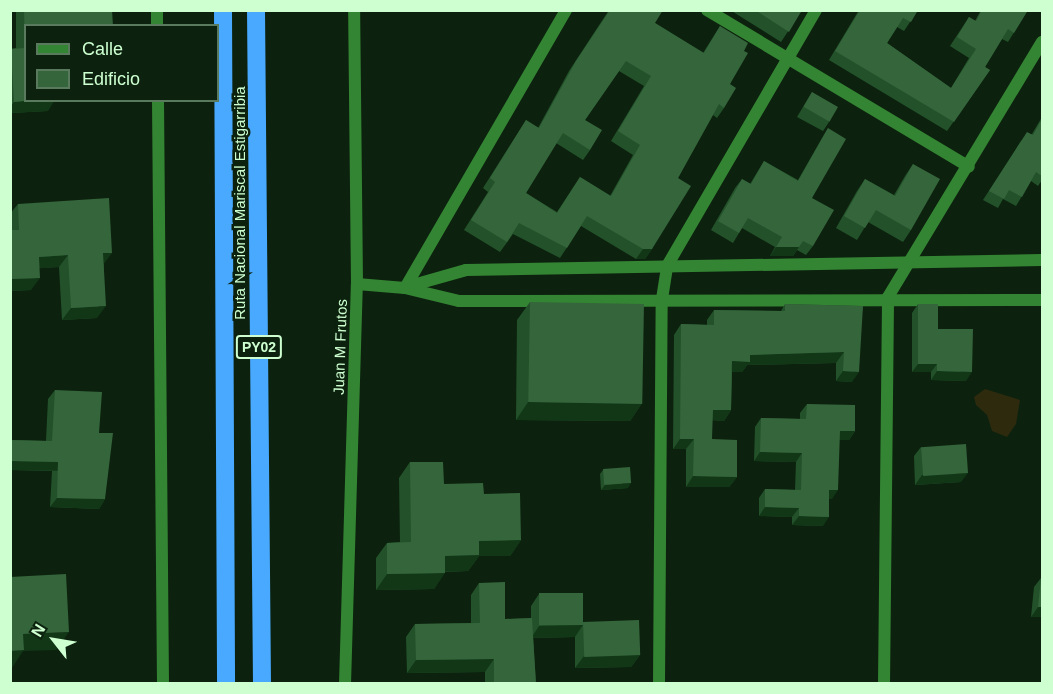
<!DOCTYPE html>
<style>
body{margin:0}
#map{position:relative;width:1053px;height:694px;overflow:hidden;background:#0c220e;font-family:Arial,sans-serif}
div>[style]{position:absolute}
.green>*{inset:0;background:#2d2a0e}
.street>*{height:12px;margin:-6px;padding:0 6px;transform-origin:6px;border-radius:6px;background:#348533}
.highway>*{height:18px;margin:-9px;padding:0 9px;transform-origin:9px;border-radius:9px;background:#48a9ff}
.wall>*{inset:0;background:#23522a}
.shaded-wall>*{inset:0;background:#123717;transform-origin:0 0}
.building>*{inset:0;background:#35653b;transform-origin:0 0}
span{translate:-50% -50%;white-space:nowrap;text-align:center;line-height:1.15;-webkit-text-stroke:5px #0c220e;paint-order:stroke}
.shield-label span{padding:2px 4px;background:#0c220e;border:2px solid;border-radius:4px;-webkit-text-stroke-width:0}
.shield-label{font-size:14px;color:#cdffd0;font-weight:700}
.street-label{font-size:15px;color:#cdffd0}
.frame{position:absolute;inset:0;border:12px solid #cdffd0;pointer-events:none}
.legend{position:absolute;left:24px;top:24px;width:195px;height:78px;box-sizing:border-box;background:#0c220e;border:2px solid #597a5c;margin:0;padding:8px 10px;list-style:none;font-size:18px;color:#cdffd0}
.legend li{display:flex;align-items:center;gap:12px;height:30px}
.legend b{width:30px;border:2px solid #597a5c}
.north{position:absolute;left:24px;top:610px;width:60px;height:60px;-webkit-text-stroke:4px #0c220e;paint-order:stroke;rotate:301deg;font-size:16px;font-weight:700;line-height:24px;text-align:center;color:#cdffd0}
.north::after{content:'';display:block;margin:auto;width:21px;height:27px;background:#cdffd0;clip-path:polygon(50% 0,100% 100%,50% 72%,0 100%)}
</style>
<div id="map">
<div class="green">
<div style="clip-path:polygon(985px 389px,1020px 400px,1016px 424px,1007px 437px,992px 431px,987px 415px,976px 405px,974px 397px)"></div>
</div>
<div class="street">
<div style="left:157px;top:10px;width:16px;rotate:90deg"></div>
<div style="left:707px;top:10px;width:305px;rotate:30.9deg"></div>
<div style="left:158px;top:100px;width:584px;rotate:89.51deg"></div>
<div style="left:357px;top:284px;width:48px;rotate:4.8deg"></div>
<div style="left:405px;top:288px;width:56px;rotate:13.5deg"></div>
<div style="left:459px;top:301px;width:583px;rotate:-0.1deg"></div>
<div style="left:406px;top:287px;width:62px;rotate:-15.8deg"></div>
<div style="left:466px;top:270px;width:576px;rotate:-0.99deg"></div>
<div style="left:405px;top:288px;width:321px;rotate:-59.9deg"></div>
<div style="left:345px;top:684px;width:400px;rotate:-88.3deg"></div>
<div style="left:357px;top:284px;width:274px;rotate:-90.6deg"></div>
<div style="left:659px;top:684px;width:385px;rotate:-89.6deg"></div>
<div style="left:662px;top:299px;width:33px;rotate:-81deg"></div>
<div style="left:667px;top:266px;width:296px;rotate:-59.8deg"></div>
<div style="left:884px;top:684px;width:387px;rotate:-89.4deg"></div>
<div style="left:888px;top:297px;width:298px;rotate:-58.9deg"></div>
</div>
<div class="highway">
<div style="left:223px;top:10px;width:674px;rotate:89.74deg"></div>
<div style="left:256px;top:10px;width:674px;rotate:89.49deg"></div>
</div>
<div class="wall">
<div style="clip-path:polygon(16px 10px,112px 10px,26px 26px,48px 111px,10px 113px,10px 49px,16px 48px)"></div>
<div style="clip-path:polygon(evenodd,609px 10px,655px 23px,703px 53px,720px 26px,744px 51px,730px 84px,724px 108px,717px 118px,713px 115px,678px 178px,652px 249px,645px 259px,636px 259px,581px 226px,560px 258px,513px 234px,500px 252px,464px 230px,488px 192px,483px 188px,526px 120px,538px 128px,569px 71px,609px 10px,619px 71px,644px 86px,611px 141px,633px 155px,610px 196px,580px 177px,557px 212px,526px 193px,556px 143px,583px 160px,590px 150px,585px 120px,619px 71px)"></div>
<div style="clip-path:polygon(730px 10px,802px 10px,781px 42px)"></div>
<div style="clip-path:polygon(859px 10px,918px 10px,904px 31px,897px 27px,887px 43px,951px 88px,969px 58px,950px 46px,969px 17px,975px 21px,981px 10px,1028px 10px,1008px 42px,1002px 39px,985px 67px,990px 70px,947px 131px,829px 60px)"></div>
<div style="clip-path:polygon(812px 92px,829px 122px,823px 131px,797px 117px)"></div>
<div style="clip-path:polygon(1042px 117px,1042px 180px,1038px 186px,1031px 181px,1016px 206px,1003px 199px,998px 208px,983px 200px,1021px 141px,1032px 134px)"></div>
<div style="clip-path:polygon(828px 128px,812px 198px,813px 246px,806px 255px,797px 250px,793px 256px,770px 256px,775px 247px,742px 228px,733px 243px,711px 230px,735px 188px,742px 179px,750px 184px,764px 161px,798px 180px,822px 138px)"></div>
<div style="clip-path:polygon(913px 164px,911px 230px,903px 242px,868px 222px,857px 240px,836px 228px,857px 191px,865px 179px,894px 195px,905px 176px)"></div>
<div style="clip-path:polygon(18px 204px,104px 264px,97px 318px,62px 320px,59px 267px,39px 268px,31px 290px,10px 291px,10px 214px)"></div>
<div style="clip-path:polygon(530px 302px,642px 403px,630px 421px,516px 420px,517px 320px)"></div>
<div style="clip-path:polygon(785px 304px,863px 306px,852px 382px,836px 381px,836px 363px,747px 365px,742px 372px,732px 372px,731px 410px,724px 421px,712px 420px,712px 439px,737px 477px,729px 487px,686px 487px,686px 449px,673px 449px,674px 335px,681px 324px,707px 325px,707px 320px,714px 310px,781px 311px)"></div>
<div style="clip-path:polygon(918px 304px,938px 329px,966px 381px,931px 380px,931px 372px,912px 372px,912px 313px)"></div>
<div style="clip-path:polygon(55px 390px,99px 433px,105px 499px,99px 509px,50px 507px,52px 471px,10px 470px,10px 440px,46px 441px,48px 399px)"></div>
<div style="clip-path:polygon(807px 404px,855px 431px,849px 440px,839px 440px,832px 499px,829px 499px,823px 526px,792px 525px,792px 517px,759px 516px,759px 498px,765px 489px,795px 490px,796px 462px,754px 461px,755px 427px,761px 418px,800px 419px,800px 413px)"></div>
<div style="clip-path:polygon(921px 447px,961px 482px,915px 485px,914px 456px)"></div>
<div style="clip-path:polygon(410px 462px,444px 484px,484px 494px,521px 540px,510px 556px,479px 556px,468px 571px,445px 572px,434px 589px,376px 590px,376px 558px,387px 543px,400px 542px,399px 478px)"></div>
<div style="clip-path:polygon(603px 470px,628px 488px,601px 490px,600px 474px)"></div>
<div style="clip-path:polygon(1041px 578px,1042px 578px,1042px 617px,1031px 617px,1034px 587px)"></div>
<div style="clip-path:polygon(479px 583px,505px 619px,531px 618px,531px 606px,539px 594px,583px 622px,640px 655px,631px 667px,575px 668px,575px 637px,533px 638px,536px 684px,485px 684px,485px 672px,407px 673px,406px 637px,415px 624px,471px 623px,471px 595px)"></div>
</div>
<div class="shaded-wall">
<div style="clip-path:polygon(34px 100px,55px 100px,48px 111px,10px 113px,10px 107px,14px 102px)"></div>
<div style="clip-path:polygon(776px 247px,799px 247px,793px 256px,770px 256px)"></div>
<div style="clip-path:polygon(643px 249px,652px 249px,645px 259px,636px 259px)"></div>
<div style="clip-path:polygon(103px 253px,112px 253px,103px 265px)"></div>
<div style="clip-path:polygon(68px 255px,59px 267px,30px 269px,39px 257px)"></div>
<div style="clip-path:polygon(40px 278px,31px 290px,10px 291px,10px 279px)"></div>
<div style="clip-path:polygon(106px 306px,97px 318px,62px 320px,71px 308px)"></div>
<div style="clip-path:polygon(844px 352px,836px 363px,747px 365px,742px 372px,725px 372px,732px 361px,750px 355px)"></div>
<div style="clip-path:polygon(918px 364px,937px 364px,931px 372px,912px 372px)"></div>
<div style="clip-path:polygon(843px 371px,859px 372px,852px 382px,836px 381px)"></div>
<div style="clip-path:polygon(937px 371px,972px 372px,966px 381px,931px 380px)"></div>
<div style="clip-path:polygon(528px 402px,642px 403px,630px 421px,516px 420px)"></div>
<div style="clip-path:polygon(713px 410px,731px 410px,724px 421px,705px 420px)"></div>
<div style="clip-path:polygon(840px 431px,855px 431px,849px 440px,833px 440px)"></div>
<div style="clip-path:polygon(680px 439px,694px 439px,686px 449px,673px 449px)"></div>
<div style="clip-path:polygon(760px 452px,802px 453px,796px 462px,754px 461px)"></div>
<div style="left:10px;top:461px;width:48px;height:9px;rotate:1deg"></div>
<div style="clip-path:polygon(968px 473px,961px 482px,915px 485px,922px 475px)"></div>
<div style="clip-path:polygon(693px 476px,737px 477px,729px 487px,686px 487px)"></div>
<div style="clip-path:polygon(631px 483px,628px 488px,601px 490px,605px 485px)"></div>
<div style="clip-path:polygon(829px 490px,838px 490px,832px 499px,823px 499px)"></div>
<div style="clip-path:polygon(57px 498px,105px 499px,99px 509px,50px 507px)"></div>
<div style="clip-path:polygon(765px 507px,799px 508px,792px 517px,759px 516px)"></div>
<div style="clip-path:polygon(799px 516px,829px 517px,823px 526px,792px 525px)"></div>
<div style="clip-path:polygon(521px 540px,510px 556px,479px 556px,468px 571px,434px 572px,445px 556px,479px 541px)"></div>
<div style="clip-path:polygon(445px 573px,434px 589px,376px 590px,387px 574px)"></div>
<div style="clip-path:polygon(1038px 607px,1042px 607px,1042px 617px,1031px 617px)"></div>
<div style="clip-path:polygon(583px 625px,575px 637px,531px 638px,539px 626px)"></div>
<div style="clip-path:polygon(69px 632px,56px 650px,23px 651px,12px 668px,10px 668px,10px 651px,23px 634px)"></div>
<div style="clip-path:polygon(640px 655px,631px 667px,575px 668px,584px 656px)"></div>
<div style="clip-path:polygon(494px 659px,485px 672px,407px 673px,416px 660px)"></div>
</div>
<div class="building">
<div style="clip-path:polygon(24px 10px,112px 10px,113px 26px,26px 26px,26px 100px,34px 100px,14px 102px,11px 49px,25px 48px)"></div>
<div style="clip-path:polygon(evenodd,610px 10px,663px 10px,655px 23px,704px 53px,720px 26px,748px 43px,744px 51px,748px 53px,730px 84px,736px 88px,724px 108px,719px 104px,678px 178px,691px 186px,652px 249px,643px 249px,587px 216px,567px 248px,519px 223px,507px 242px,471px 220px,495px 182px,490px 178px,526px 120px,539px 128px,576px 61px,610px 10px,626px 61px,651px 76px,618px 131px,640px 145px,611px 196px,580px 177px,557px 213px,526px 193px,563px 133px,590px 150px,602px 130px,585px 120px,626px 61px)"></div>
<div style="clip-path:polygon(755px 10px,802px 10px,789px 32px)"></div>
<div style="clip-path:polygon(860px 10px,918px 10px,911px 22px,903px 18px,887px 43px,951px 88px,976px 49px,957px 37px,969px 17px,976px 21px,982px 10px,1028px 10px,1014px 33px,1008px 29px,985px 67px,990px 70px,954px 122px,835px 51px)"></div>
<div style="left:812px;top:92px;width:30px;height:17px;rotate:30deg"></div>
<div style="clip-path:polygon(1042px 119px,1042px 176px,1036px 172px,1022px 197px,1009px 190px,1004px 199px,989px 191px,1027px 132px,1033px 135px)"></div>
<div style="clip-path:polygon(828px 128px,846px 139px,812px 198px,834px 210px,813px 246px,803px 241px,799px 247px,776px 247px,782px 237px,748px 218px,739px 233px,718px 221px,742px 179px,751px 184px,764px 161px,798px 181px)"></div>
<div style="clip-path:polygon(913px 164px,940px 179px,911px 230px,876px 210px,865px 228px,844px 216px,865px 179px,895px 196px)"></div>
<div style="clip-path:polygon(109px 198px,112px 253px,103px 253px,106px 306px,71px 308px,68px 255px,39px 257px,40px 278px,10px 279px,10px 230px,19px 230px,18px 204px)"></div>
<div style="left:530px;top:302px;width:114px;height:100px;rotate:1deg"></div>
<div style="clip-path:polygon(785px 304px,863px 306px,859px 372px,843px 371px,844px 352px,750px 355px,750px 362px,732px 361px,731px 410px,713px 410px,712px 439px,737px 440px,737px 477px,693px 476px,694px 439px,680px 439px,681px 324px,714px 325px,714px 310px,785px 311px)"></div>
<div style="clip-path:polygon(918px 304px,938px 304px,938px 329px,973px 329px,972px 372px,937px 371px,937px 364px,918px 364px)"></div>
<div style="clip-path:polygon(55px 390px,102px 392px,99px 433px,113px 433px,105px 499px,57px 498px,58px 462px,10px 461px,10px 440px,52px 441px)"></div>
<div style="clip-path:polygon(807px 404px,855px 405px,855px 431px,840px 431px,838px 490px,829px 490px,829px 517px,799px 516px,799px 508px,765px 507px,765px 489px,801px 490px,802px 453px,760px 452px,761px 418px,806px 419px)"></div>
<div style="left:966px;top:444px;width:29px;height:45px;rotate:86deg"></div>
<div style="clip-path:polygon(410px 462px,443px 462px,444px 484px,483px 483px,484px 494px,520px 493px,521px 540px,479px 541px,479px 555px,445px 556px,445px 573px,387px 574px,387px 543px,411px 542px)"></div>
<div style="left:630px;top:467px;width:16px;height:27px;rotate:86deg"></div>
<div style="clip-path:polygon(66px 574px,69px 632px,23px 634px,24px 650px,10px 651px,10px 577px)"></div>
<div style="clip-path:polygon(1041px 578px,1042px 578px,1042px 607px,1038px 607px)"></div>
<div style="clip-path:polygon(505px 582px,505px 619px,532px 618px,536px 684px,494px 684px,494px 659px,416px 660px,415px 624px,480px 623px,479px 583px)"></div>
<div style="left:583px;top:593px;width:32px;height:44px;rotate:90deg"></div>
<div style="left:639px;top:620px;width:35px;height:56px;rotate:88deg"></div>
</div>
<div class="shield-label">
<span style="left:259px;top:347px">PY02</span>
</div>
<div class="street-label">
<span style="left:240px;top:203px;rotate:-90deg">Ruta Nacional Mariscal Estigarribia</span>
<span style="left:340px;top:347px;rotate:-88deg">Juan M Frutos</span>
</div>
<div class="frame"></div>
<ul class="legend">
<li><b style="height:8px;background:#348533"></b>Calle</li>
<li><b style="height:16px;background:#35653b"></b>Edificio</li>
</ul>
<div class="north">N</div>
</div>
